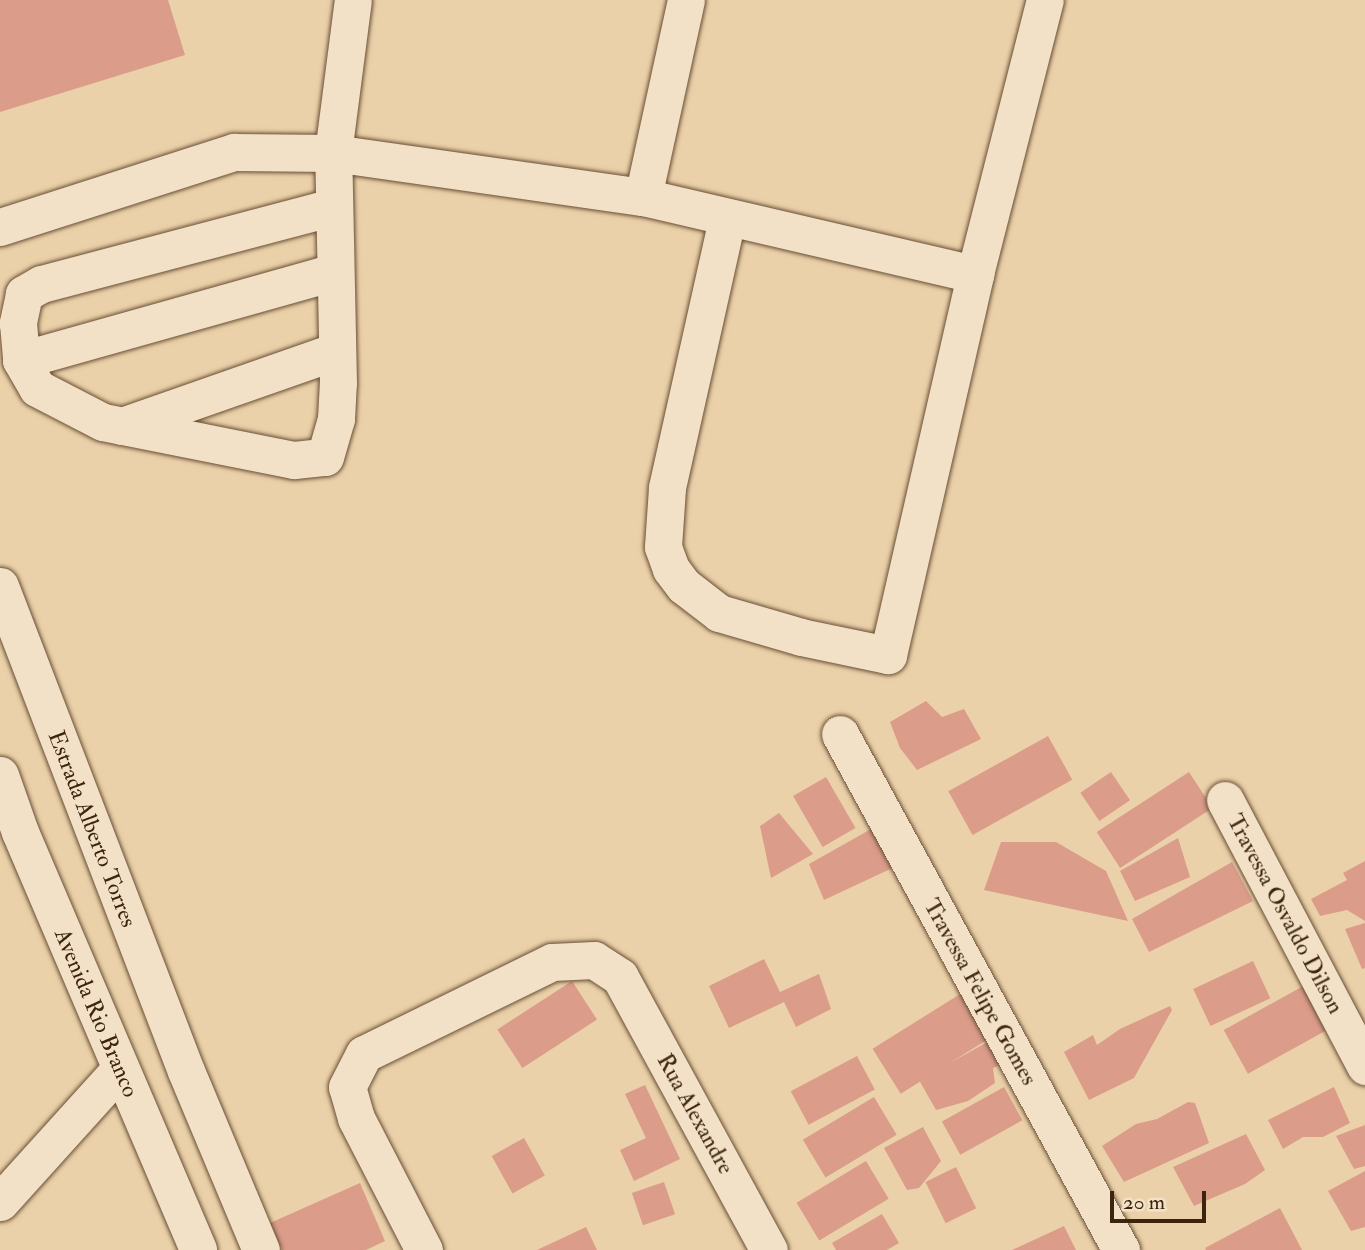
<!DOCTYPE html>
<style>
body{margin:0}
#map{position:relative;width:1365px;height:1250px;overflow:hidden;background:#ebd1a9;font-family:"IM FELL Double Pica",serif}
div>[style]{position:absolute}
.building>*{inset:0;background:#db9c8a;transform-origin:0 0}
.roads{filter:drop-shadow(0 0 2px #684f35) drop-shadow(0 0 2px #684f35)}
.minor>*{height:37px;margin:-18.5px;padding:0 18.5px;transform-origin:18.5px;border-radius:18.5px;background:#f2e1c7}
span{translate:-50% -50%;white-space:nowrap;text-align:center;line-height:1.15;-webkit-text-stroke:7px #f2e1c7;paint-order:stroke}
.street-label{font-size:23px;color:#3d240e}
.scale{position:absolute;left:1110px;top:1191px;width:96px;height:32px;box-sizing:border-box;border:4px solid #3d240e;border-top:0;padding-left:9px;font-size:21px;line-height:24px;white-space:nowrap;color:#3d240e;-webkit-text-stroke:5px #f2e1c7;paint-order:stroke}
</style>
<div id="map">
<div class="building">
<div style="clip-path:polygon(0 0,168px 0,185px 55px,0 112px)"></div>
<div style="clip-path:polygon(926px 701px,942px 717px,964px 709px,981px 739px,917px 770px,900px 748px,890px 722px)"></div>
<div style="left:1048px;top:736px;width:50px;height:114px;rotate:61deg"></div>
<div style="left:1111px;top:772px;width:34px;height:37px;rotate:56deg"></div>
<div style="left:1189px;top:772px;width:43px;height:110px;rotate:57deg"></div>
<div style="left:826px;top:777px;width:59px;height:38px;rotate:60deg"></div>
<div style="clip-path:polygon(779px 813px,813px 854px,771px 878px,760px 826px)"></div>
<div style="clip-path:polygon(880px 824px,901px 864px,824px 900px,809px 864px)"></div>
<div style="clip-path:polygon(1178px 838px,1190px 877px,1135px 901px,1120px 871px)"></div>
<div style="clip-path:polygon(1001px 842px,1056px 842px,1106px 871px,1128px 921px,984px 890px)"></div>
<div style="clip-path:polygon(1365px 861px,1365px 921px,1347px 910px,1320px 916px,1311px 899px,1347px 880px,1343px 873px)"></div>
<div style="clip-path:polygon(1232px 862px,1253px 901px,1149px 952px,1132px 919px)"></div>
<div style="clip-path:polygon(1365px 923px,1365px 968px,1362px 969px,1345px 929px)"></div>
<div style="clip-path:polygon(764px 959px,780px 992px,819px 974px,831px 1009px,796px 1027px,784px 1002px,729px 1028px,709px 986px)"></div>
<div style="left:1253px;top:961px;width:41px;height:66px;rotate:65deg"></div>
<div style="left:572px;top:981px;width:46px;height:89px;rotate:57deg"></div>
<div style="left:1305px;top:985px;width:50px;height:93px;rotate:61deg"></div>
<div style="left:965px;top:991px;width:53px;height:109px;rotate:58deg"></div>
<div style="clip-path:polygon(1170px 1006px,1172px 1010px,1134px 1078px,1089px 1100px,1064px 1052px,1093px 1035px,1097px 1045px,1120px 1029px)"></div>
<div style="clip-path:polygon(993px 1039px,1008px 1062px,993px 1068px,995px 1083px,968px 1101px,936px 1110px,919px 1080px)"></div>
<div style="left:857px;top:1056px;width:38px;height:75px;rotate:62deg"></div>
<div style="clip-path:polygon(645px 1085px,680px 1159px,634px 1181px,620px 1150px,646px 1138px,625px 1094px)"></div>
<div style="left:1004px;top:1087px;width:38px;height:71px;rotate:61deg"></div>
<div style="clip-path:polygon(1334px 1087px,1350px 1123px,1323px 1137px,1303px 1137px,1283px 1149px,1268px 1120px)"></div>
<div style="left:874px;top:1097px;width:44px;height:83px;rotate:59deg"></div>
<div style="clip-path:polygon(1188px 1102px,1195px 1103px,1209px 1143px,1124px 1182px,1102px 1146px,1136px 1124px,1157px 1119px)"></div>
<div style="clip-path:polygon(1365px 1125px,1365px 1166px,1354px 1169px,1336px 1136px)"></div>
<div style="clip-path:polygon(923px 1127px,941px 1161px,919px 1188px,907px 1190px,884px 1148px)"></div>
<div style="clip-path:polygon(1246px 1134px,1265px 1170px,1245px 1184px,1194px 1206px,1173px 1167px)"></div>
<div style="left:524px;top:1138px;width:43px;height:37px;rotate:61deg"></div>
<div style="left:866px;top:1161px;width:44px;height:81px;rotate:59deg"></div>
<div style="left:956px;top:1167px;width:46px;height:34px;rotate:64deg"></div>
<div style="clip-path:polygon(1365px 1171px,1365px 1227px,1351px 1231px,1328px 1191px)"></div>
<div style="left:664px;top:1182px;width:34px;height:34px;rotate:71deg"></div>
<div style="clip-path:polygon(360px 1183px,385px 1241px,366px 1250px,282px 1250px,270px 1223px)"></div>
<div style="clip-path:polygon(1280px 1208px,1302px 1250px,1206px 1250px,1205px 1248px)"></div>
<div style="clip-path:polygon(882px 1214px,899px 1243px,887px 1250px,836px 1250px,832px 1243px)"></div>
<div style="clip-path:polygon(1064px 1226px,1076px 1250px,1012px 1250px)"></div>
<div style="clip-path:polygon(586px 1227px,597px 1250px,537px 1250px)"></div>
</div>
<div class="roads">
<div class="minor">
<div style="left:643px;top:197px;width:202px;rotate:-77.7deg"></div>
<div style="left:333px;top:207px;width:302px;rotate:165.2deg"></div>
<div style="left:41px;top:284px;width:20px;rotate:150deg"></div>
<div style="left:24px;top:294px;width:30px;rotate:102deg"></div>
<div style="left:18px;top:323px;width:37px;rotate:85deg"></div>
<div style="left:21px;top:360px;width:32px;rotate:60deg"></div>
<div style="left:37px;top:388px;width:74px;rotate:27.3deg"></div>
<div style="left:103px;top:422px;width:195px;rotate:11.3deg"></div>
<div style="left:294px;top:460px;width:31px;rotate:-6deg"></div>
<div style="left:325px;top:457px;width:40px;rotate:-74deg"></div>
<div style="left:336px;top:419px;width:36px;rotate:-87deg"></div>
<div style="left:338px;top:383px;width:230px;rotate:-91.2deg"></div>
<div style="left:333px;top:153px;width:154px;rotate:-82.6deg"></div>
<div style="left:727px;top:219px;width:276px;rotate:102.6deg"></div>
<div style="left:667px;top:488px;width:59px;rotate:93.9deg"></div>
<div style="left:663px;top:547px;width:23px;rotate:70deg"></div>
<div style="left:671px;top:569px;width:21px;rotate:53deg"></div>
<div style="left:684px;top:586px;width:44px;rotate:37.6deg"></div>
<div style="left:719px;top:613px;width:85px;rotate:16.3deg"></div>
<div style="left:801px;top:637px;width:89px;rotate:11.7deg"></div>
<div style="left:888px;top:655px;width:391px;rotate:-77.1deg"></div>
<div style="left:975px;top:274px;width:283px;rotate:-75.7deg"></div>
<div style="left:0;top:227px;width:246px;rotate:-17.8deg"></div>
<div style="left:234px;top:152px;width:99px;rotate:0.6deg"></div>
<div style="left:333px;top:153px;width:313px;rotate:8.1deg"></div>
<div style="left:643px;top:197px;width:341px;rotate:13.1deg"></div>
<div style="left:21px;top:360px;width:325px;rotate:-15.7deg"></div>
<div style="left:122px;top:426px;width:227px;rotate:-19.3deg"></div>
<div style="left:0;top:586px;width:519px;rotate:69.02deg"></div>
<div style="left:186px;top:1071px;width:194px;rotate:67.3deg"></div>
<div style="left:840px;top:734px;width:588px;rotate:61.43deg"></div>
<div style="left:0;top:775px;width:60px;rotate:70.7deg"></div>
<div style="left:20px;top:832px;width:454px;rotate:66.9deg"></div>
<div style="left:1225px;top:800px;width:301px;rotate:62.2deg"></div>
<div style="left:0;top:1202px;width:179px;rotate:-47.9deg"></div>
<div style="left:424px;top:1250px;width:148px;rotate:-117.3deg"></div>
<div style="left:356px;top:1118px;width:32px;rotate:-106deg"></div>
<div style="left:347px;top:1087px;width:37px;rotate:-63deg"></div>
<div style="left:364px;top:1054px;width:209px;rotate:-26.1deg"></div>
<div style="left:552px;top:962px;width:42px;rotate:-2.7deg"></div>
<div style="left:594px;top:960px;width:31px;rotate:33deg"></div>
<div style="left:620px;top:977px;width:311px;rotate:61.4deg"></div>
</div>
</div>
<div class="street-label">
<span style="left:92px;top:829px;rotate:69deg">Estrada Alberto Torres</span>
<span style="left:1285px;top:914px;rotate:62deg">Travessa Osvaldo Dilson</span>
<span style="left:980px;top:992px;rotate:61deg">Travessa Felipe Gomes</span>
<span style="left:96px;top:1013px;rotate:67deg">Avenida Rio Branco</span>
<span style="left:695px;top:1114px;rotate:61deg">Rua Alexandre</span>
</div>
<div class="scale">20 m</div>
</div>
